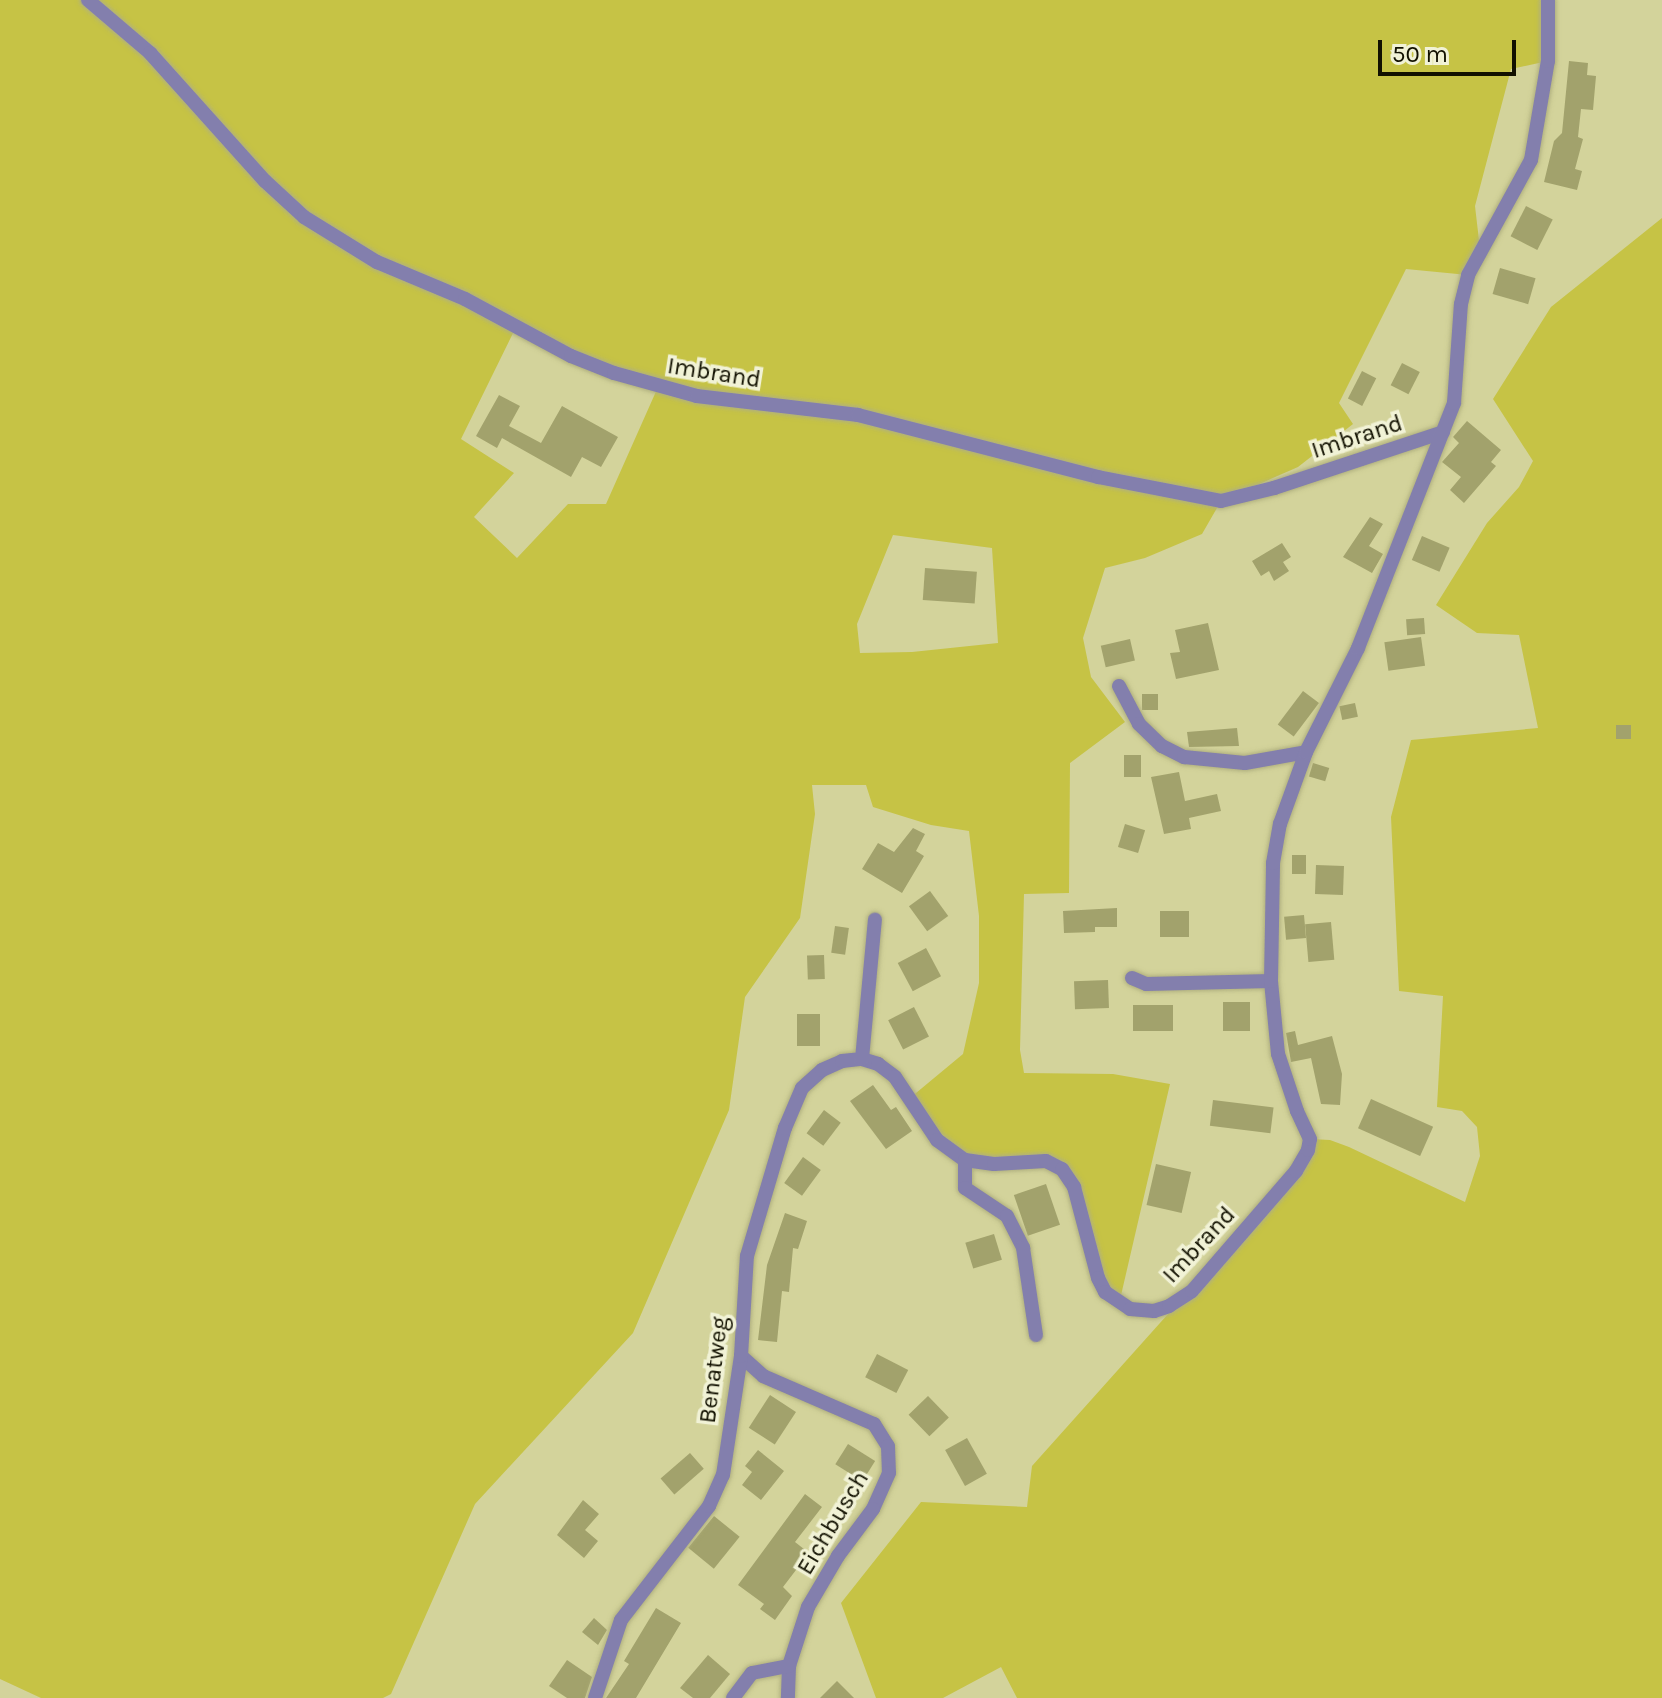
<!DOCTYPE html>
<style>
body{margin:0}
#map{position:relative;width:1662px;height:1698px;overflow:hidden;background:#d3d39b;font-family:Karla,sans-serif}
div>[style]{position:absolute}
.green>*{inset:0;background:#c6c345}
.building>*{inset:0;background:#a2a26c;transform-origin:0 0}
.roads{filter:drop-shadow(0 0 2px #b0b07f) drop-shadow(0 0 2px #b0b07f)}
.minor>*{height:14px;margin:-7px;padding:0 7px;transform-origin:7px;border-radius:7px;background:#837fad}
span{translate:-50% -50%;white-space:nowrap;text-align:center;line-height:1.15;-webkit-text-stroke:7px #f1f2d6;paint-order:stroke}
.street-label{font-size:24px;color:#121100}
.scale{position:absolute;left:1378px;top:40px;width:138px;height:36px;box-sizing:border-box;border:4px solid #121100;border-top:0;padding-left:10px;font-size:24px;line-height:28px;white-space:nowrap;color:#121100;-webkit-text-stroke:6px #f1f2d6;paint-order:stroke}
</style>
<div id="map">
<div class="green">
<div style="clip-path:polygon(evenodd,0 0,1548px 0,1548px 61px,1511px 69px,1475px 206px,1480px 249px,1468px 275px,1406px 269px,1339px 403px,1353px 424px,1298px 467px,1221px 501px,1202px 534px,1145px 558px,1105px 568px,1083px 638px,1091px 677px,1125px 722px,1070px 763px,1069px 893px,1024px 894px,1020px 1050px,1024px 1073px,1113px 1074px,1170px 1084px,1119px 1304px,1105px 1292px,1062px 1169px,950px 1152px,910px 1098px,963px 1054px,979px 983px,979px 916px,969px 831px,931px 825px,873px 807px,866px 785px,812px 785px,815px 814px,800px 918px,745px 997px,729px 1110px,633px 1333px,475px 1504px,391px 1694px,383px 1698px,41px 1698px,0 1679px,0 0,517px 325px,658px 387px,606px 504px,568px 504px,517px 558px,474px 517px,514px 473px,461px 439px,517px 325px,0 0,893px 535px,992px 548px,998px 643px,912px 652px,860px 653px,857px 624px,893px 535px)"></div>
<div style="clip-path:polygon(1662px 218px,1662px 1698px,1017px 1698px,1001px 1667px,943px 1698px,876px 1698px,841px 1603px,921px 1502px,1027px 1507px,1032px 1466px,1296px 1171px,1310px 1139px,1330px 1140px,1349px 1147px,1465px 1202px,1480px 1156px,1477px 1127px,1462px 1111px,1437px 1107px,1443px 996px,1399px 991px,1391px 817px,1411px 740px,1538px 728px,1519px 635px,1477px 633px,1436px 605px,1487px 523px,1519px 487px,1533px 461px,1493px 399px,1551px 307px)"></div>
</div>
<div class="building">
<div style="clip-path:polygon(1569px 61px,1588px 63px,1587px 75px,1596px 76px,1593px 110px,1581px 109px,1578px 137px,1583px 139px,1575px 169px,1582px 171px,1577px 190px,1544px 182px,1554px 141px,1562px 133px)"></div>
<div style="left:1526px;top:206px;width:30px;height:34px;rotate:27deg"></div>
<div style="left:1500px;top:268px;width:37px;height:27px;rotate:16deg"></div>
<div style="left:1402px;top:363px;width:20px;height:25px;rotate:27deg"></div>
<div style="left:1362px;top:371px;width:16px;height:31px;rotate:27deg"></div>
<div style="clip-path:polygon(499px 395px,520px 406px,509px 426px,541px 443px,562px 406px,618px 437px,601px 467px,582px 457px,571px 477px,502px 438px,497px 448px,476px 436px)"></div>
<div style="clip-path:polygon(1467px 421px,1501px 450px,1491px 462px,1496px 466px,1464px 503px,1450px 490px,1461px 477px,1442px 462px,1459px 443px,1453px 437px)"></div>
<div style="clip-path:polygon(1370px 517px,1383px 524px,1369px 546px,1383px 554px,1372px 573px,1343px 557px)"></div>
<div style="left:1422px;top:536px;width:30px;height:26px;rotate:23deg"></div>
<div style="clip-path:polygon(1282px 543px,1291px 557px,1283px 562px,1289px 571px,1274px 581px,1269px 571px,1261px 576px,1252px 561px)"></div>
<div style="left:925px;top:568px;width:52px;height:32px;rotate:4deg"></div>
<div style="left:1424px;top:618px;width:16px;height:18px;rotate:86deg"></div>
<div style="clip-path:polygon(1208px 623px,1219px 670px,1176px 679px,1170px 653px,1180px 652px,1175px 630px)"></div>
<div style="left:1421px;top:637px;width:29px;height:37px;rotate:82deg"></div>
<div style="left:1130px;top:639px;width:22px;height:30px;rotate:77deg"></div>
<div style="left:1303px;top:691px;width:20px;height:42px;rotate:37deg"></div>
<div style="left:1142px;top:694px;width:16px;height:16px"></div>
<div style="left:1355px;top:703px;width:14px;height:16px;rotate:78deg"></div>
<div style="left:1616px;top:725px;width:15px;height:14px"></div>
<div style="clip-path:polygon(1237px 728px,1239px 746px,1189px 747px,1187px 732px)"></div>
<div style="left:1124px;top:755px;width:17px;height:22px"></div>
<div style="left:1313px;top:763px;width:17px;height:14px;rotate:17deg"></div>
<div style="clip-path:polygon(1179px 772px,1185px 801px,1217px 794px,1221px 811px,1189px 818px,1191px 829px,1164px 834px,1151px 777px)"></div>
<div style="left:1125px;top:824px;width:21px;height:24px;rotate:17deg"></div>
<div style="clip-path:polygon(913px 828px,925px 834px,916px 851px,924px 856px,902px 893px,862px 869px,878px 843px,894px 852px)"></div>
<div style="left:1292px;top:855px;width:14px;height:19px"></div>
<div style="left:1316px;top:865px;width:28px;height:29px;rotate:2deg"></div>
<div style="left:930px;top:891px;width:31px;height:26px;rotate:54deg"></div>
<div style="clip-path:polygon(1117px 908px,1117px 927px,1095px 927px,1095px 932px,1064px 933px,1063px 911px)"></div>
<div style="left:1160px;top:911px;width:29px;height:26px"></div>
<div style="left:1304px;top:915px;width:23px;height:20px;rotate:85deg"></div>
<div style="left:1331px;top:922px;width:38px;height:26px;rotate:85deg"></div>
<div style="left:835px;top:926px;width:14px;height:27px;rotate:8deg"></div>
<div style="left:926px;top:948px;width:32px;height:32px;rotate:62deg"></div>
<div style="left:824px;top:955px;width:24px;height:17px;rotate:88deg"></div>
<div style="left:1108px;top:980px;width:28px;height:34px;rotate:88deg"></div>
<div style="left:1250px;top:1002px;width:29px;height:27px;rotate:90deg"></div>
<div style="left:1133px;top:1005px;width:40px;height:26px"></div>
<div style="left:914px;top:1007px;width:33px;height:29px;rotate:63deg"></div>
<div style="left:797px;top:1014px;width:23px;height:32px"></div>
<div style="clip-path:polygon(1295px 1031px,1298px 1045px,1332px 1036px,1342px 1074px,1340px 1105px,1321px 1104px,1311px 1058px,1291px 1062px,1286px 1033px)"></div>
<div style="clip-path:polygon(873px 1085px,891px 1110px,896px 1107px,912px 1131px,886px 1149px,850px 1101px)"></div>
<div style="left:1371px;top:1099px;width:68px;height:32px;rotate:24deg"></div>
<div style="left:1213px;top:1100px;width:61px;height:26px;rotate:7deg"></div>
<div style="left:824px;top:1110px;width:21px;height:29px;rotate:37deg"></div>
<div style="left:803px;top:1157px;width:22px;height:32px;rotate:36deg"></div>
<div style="left:1156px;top:1164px;width:36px;height:42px;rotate:13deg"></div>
<div style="left:1046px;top:1184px;width:43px;height:34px;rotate:71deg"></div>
<div style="clip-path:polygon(785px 1213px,807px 1221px,798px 1249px,793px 1248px,789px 1292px,782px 1291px,777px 1342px,758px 1340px,767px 1265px)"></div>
<div style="left:994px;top:1234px;width:27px;height:30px;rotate:73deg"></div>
<div style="left:877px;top:1354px;width:35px;height:26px;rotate:27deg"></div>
<div style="left:770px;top:1395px;width:31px;height:39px;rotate:33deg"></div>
<div style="left:928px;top:1396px;width:30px;height:27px;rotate:46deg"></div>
<div style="left:967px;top:1438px;width:41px;height:25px;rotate:61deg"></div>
<div style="left:848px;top:1444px;width:32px;height:24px;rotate:32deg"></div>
<div style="clip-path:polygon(758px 1450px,784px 1471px,761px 1500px,742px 1485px,752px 1472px,745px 1466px)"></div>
<div style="left:690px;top:1453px;width:21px;height:39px;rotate:49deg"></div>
<div style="clip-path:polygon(805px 1494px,822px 1507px,795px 1542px,809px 1553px,783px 1587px,792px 1596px,775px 1620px,760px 1609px,764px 1604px,738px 1585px)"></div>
<div style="clip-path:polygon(583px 1500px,599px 1514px,585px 1530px,598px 1541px,584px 1558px,557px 1535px)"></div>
<div style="left:714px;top:1516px;width:33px;height:41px;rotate:39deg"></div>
<div style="clip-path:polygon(656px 1608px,681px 1623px,636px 1698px,606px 1698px,629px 1664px,624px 1661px)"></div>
<div style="clip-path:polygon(594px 1618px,607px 1630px,598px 1645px,582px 1632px)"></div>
<div style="clip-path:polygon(708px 1655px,730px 1674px,710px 1698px,693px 1698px,680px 1688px)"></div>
<div style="clip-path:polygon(567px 1660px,592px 1677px,585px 1698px,567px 1698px,549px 1686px)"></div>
<div style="clip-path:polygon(837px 1681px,854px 1698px,820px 1698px)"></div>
</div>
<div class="roads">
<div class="minor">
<div style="left:88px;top:0;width:82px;rotate:40.5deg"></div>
<div style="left:150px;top:53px;width:172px;rotate:48.1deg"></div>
<div style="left:265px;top:181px;width:53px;rotate:42.7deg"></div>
<div style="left:304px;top:217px;width:86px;rotate:31.7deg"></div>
<div style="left:377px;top:262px;width:95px;rotate:22.8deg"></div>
<div style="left:465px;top:299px;width:120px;rotate:28.3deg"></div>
<div style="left:571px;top:356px;width:46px;rotate:21.6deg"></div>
<div style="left:614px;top:373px;width:86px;rotate:15.5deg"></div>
<div style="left:697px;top:396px;width:162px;rotate:6.7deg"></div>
<div style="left:858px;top:415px;width:248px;rotate:14.5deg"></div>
<div style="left:1098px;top:477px;width:125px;rotate:11deg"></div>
<div style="left:1221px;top:501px;width:55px;rotate:-13.8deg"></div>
<div style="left:1274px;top:488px;width:178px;rotate:-18.3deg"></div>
<div style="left:1119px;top:686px;width:43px;rotate:62.2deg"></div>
<div style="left:1139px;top:724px;width:32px;rotate:44deg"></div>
<div style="left:1162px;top:746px;width:25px;rotate:27deg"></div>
<div style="left:1184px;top:757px;width:61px;rotate:5.6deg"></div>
<div style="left:1245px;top:763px;width:62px;rotate:-10.2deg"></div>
<div style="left:1132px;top:978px;width:15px;rotate:23deg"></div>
<div style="left:1146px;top:984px;width:125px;rotate:-1.4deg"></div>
<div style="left:862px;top:1059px;width:17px;rotate:17deg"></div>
<div style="left:878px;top:1064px;width:21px;rotate:37deg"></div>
<div style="left:895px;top:1077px;width:76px;rotate:56.3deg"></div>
<div style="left:937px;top:1140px;width:34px;rotate:36deg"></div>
<div style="left:965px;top:1160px;width:29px;rotate:8deg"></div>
<div style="left:994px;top:1164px;width:52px;rotate:-3.3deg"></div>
<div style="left:1046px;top:1161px;width:18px;rotate:27deg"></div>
<div style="left:1062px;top:1169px;width:22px;rotate:56deg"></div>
<div style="left:1074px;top:1187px;width:94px;rotate:75.2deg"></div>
<div style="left:1098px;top:1278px;width:16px;rotate:63deg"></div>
<div style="left:1105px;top:1292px;width:30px;rotate:34deg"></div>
<div style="left:1130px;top:1309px;width:24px;rotate:5deg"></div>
<div style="left:1154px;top:1311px;width:16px;rotate:-18deg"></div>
<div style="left:1169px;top:1306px;width:27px;rotate:-33deg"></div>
<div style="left:1192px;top:1291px;width:159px;rotate:-49.1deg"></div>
<div style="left:1296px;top:1171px;width:24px;rotate:-60deg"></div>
<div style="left:1308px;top:1150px;width:11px;rotate:-80deg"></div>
<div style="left:1310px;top:1139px;width:31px;rotate:-115deg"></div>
<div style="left:1297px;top:1111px;width:60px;rotate:-108.4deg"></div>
<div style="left:1278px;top:1054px;width:73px;rotate:-95.5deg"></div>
<div style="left:1271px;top:981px;width:118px;rotate:-89deg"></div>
<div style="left:1273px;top:863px;width:40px;rotate:-80deg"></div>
<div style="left:1280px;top:824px;width:77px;rotate:-70.1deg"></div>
<div style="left:1306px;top:752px;width:116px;rotate:-63.4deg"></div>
<div style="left:1358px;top:648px;width:263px;rotate:-68.6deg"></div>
<div style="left:1454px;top:403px;width:99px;rotate:-86deg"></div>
<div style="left:1461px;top:304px;width:30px;rotate:-76deg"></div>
<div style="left:1468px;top:275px;width:131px;rotate:-61.3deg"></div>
<div style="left:1531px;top:160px;width:100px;rotate:-80.3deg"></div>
<div style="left:1548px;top:61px;width:61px;rotate:-90deg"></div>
<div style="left:965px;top:1160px;width:28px;rotate:90deg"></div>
<div style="left:965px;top:1188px;width:50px;rotate:33.7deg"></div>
<div style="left:1007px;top:1216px;width:36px;rotate:63deg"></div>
<div style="left:1023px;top:1248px;width:88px;rotate:81.5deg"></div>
<div style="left:741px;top:1356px;width:30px;rotate:42deg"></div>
<div style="left:763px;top:1376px;width:121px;rotate:23.4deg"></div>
<div style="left:874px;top:1424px;width:26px;rotate:58deg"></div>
<div style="left:888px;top:1446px;width:27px;rotate:88deg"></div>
<div style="left:889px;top:1473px;width:39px;rotate:114deg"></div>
<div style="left:873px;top:1509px;width:59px;rotate:126.7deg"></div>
<div style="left:838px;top:1556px;width:59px;rotate:120.5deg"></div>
<div style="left:808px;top:1607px;width:62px;rotate:107.9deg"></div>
<div style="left:789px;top:1666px;width:32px;rotate:92deg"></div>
<div style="left:595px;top:1698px;width:82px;rotate:-71.6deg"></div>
<div style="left:621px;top:1620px;width:144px;rotate:-52.3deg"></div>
<div style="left:709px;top:1506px;width:34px;rotate:-66deg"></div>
<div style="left:723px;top:1475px;width:120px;rotate:-81.4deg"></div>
<div style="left:741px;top:1356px;width:100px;rotate:-86.6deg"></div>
<div style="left:747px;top:1256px;width:134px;rotate:-73.5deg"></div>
<div style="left:785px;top:1128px;width:43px;rotate:-67deg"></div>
<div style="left:802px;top:1088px;width:27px;rotate:-42deg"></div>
<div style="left:822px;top:1070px;width:22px;rotate:-24deg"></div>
<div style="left:842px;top:1061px;width:20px;rotate:-6deg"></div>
<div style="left:862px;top:1059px;width:140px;rotate:-84.7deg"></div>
<div style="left:733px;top:1698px;width:31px;rotate:-53deg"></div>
<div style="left:752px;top:1673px;width:38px;rotate:-11deg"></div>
</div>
</div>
<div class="street-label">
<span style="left:714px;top:373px;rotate:9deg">Imbrand</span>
<span style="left:1357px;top:437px;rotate:-18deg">Imbrand</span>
<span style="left:1199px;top:1245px;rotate:-47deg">Imbrand</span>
<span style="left:714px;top:1370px;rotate:-83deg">Benatweg</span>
<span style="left:833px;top:1523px;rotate:-59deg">Eichbusch</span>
</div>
<div class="scale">50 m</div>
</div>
